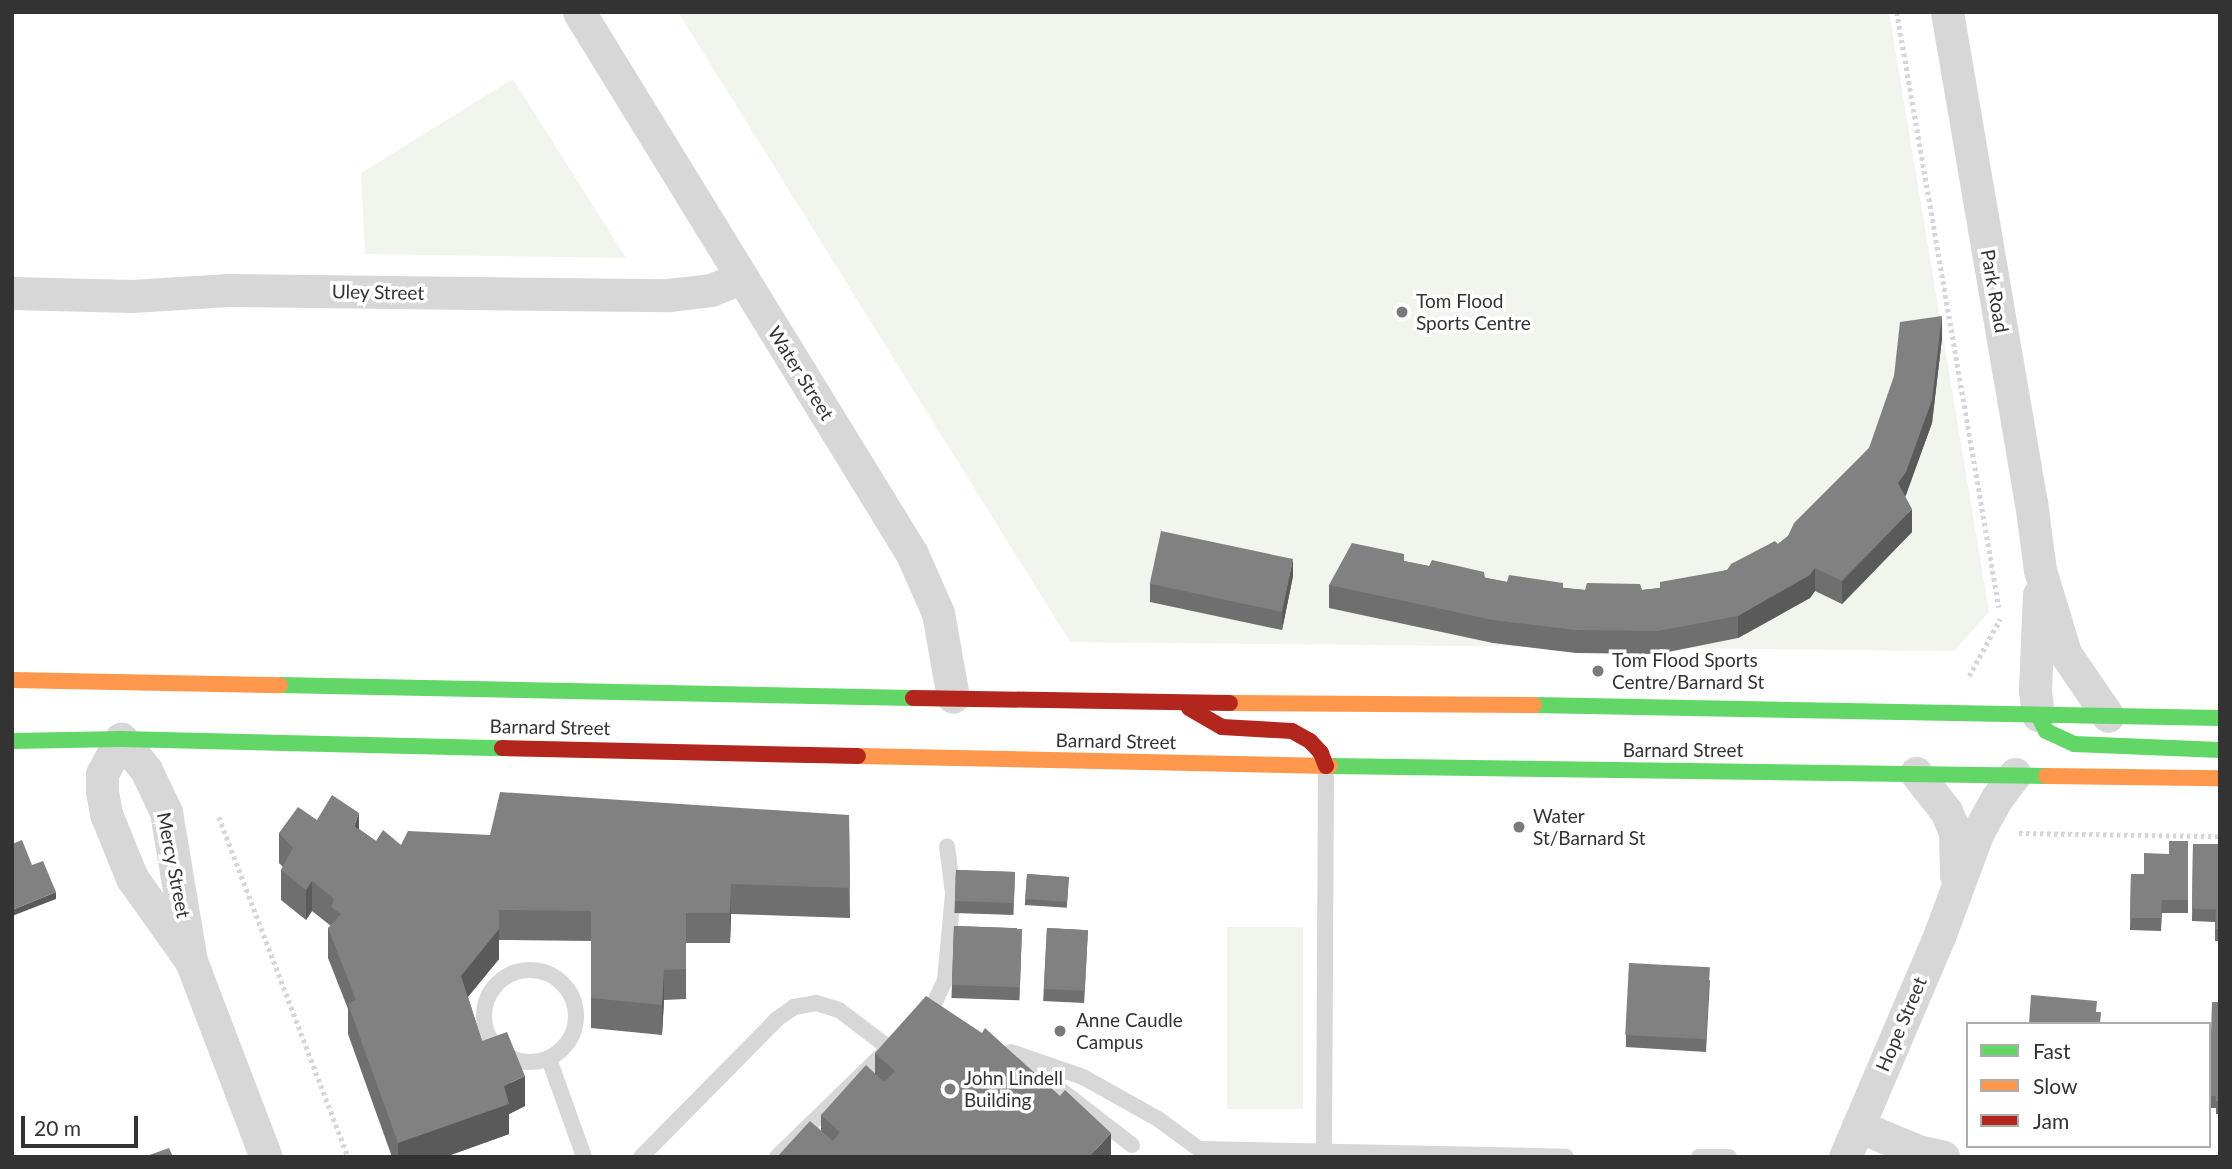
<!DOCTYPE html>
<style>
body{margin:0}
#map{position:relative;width:2232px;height:1169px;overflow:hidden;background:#fff;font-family:Lato,sans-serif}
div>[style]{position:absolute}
.green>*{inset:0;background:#f2f5ed;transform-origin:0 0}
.path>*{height:4.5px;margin-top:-2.25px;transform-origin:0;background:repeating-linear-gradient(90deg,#d6d6d6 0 3.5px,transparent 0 7px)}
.lane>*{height:16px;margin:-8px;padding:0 8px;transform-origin:8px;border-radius:8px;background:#d7d7d7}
.lane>.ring{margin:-8px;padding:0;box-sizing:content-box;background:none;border:16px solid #d7d7d7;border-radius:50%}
.street>*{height:33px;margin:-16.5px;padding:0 16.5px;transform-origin:16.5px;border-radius:16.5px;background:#d7d7d7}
.fast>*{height:16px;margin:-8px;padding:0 8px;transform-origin:8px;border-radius:8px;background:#63d668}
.slow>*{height:16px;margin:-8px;padding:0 8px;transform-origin:8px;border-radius:8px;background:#ff974d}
.jam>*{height:16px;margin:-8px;padding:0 8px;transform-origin:8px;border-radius:8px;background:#b3261e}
.wall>*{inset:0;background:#6f6f6f;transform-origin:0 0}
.shaded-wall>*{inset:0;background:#5a5a5a}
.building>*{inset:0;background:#818181;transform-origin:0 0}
.dots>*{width:19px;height:19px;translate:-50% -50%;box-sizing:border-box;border:4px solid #fff;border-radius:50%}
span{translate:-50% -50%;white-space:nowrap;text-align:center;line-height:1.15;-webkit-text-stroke:7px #fff;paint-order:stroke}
.street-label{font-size:19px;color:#333}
.poi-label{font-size:19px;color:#333}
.left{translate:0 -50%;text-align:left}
.frame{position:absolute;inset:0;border:14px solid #333;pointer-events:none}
.legend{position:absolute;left:1966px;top:1022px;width:245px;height:126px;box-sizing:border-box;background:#fff;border:2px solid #adadad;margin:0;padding:9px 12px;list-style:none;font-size:21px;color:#333}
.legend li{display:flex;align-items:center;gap:14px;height:35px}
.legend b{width:35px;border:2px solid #adadad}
.scale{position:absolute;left:21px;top:1116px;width:117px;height:32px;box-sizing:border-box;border:4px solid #333;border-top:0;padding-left:9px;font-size:21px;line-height:24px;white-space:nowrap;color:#333;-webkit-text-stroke:5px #fff;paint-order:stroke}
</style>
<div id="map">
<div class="green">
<div style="clip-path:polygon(678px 12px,1889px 12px,1989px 612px,1954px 651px,1070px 642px)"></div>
<div style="clip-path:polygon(513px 79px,626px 258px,365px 254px,361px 173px)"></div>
<div style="left:1303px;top:927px;width:182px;height:76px;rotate:90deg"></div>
</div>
<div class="path">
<div style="left:1897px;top:12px;width:604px;rotate:80.27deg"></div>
<div style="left:1969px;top:676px;width:65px;rotate:-61.5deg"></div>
<div style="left:219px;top:817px;width:364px;rotate:69.2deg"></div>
<div style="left:2019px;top:833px;width:201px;rotate:0.9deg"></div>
</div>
<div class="lane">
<div class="ring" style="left:484px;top:970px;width:76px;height:76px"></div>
<div style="left:932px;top:1008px;width:31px;rotate:-65deg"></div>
<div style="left:945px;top:980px;width:87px;rotate:-84.7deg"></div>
<div style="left:953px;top:893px;width:47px;rotate:-97.3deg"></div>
<div style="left:1011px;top:1052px;width:76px;rotate:19.1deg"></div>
<div style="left:1083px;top:1077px;width:86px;rotate:29.2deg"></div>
<div style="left:1158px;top:1119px;width:51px;rotate:36.2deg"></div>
<div style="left:1199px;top:1149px;width:367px;rotate:1.2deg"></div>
<div style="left:549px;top:1059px;width:104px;rotate:70.3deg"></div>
<div style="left:1022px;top:1060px;width:139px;rotate:37.7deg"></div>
<div style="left:1324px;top:1151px;width:385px;rotate:-89.7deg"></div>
<div style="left:641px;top:1157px;width:194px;rotate:-45.4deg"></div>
<div style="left:777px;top:1019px;width:21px;rotate:-35deg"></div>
<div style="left:794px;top:1007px;width:22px;rotate:-10deg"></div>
<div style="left:816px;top:1003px;width:24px;rotate:17deg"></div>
<div style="left:839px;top:1010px;width:63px;rotate:37.2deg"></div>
<div style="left:889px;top:1048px;width:156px;rotate:135.8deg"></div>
<div style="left:1699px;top:1157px;width:30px"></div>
</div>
<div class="street">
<div style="left:579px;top:12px;width:636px;rotate:58.43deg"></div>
<div style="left:912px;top:554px;width:64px;rotate:66.2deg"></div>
<div style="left:938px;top:613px;width:85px;rotate:79.9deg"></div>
<div style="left:1947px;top:12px;width:497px;rotate:80.3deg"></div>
<div style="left:2031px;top:502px;width:69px;rotate:82.5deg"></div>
<div style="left:2040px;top:570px;width:87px;rotate:73.2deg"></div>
<div style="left:2065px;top:653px;width:76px;rotate:55.7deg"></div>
<div style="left:12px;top:293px;width:120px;rotate:1.4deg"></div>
<div style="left:132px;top:296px;width:97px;rotate:-3.5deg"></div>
<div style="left:229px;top:290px;width:439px;rotate:0.7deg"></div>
<div style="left:668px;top:295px;width:43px;rotate:-6.6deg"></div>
<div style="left:711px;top:290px;width:32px;rotate:-22deg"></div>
<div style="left:2038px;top:715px;width:25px;rotate:-97deg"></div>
<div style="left:2035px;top:690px;width:96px;rotate:-87.6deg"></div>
<div style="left:1916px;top:773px;width:48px;rotate:51.7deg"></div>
<div style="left:1946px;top:811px;width:23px;rotate:67deg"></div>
<div style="left:1955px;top:832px;width:43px;rotate:88.7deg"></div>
<div style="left:191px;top:961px;width:102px;rotate:-125.4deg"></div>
<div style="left:132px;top:878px;width:69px;rotate:-112.1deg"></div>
<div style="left:106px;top:814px;width:22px;rotate:-100deg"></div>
<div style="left:102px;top:792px;width:18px;rotate:-90deg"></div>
<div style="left:102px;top:774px;width:40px;rotate:-62deg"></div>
<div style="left:121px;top:739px;width:40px;rotate:51deg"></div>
<div style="left:146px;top:770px;width:47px;rotate:64.5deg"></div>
<div style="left:166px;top:812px;width:151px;rotate:80.5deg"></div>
<div style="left:191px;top:961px;width:210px;rotate:69.1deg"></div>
<div style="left:1858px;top:1126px;width:65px;rotate:22.6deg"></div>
<div style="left:1918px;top:1151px;width:26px;rotate:13deg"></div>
<div style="left:1845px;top:1157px;width:242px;rotate:-66.9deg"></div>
<div style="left:1940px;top:934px;width:109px;rotate:-69.6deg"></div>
<div style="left:1978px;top:832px;width:39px;rotate:-61deg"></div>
<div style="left:1997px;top:798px;width:30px;rotate:-53deg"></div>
</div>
<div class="fast">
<div style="left:280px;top:685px;width:633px;rotate:1.18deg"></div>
<div style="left:1534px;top:705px;width:686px;rotate:1.09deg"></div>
<div style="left:2038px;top:715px;width:18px;rotate:63deg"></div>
<div style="left:2046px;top:731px;width:31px;rotate:25deg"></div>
<div style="left:2074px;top:744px;width:146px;rotate:2.4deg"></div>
<div style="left:12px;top:741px;width:109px;rotate:-1.1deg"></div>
<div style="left:121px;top:739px;width:381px;rotate:1.4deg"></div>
<div style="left:1330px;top:766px;width:716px;rotate:0.8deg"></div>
</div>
<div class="slow">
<div style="left:12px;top:680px;width:268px;rotate:1.1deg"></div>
<div style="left:1230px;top:703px;width:304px;rotate:0.4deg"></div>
<div style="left:858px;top:756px;width:472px;rotate:1.2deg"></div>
<div style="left:2046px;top:776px;width:174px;rotate:0.7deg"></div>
</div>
<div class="jam">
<div style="left:913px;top:698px;width:317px;rotate:0.9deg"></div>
<div style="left:1189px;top:708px;width:38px;rotate:30deg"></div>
<div style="left:1222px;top:727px;width:70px;rotate:3.3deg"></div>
<div style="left:1292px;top:731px;width:21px;rotate:29deg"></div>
<div style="left:1310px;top:741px;width:16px;rotate:47deg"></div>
<div style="left:1321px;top:753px;width:14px;rotate:69deg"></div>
<div style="left:502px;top:748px;width:356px;rotate:1.3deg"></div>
</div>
<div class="wall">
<div style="clip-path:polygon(1942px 338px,1932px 423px,1905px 497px,1912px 532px,1842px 604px,1815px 591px,1810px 598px,1738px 638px,1658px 654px,1576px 653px,1493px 643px,1329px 608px,1329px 585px,1404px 561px,1507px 582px,1585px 590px,1642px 590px,1660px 588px,1727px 570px,1778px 544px,1788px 536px,1869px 448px)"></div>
<div style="clip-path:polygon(1293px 576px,1282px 630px,1150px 602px,1150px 584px)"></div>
<div style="clip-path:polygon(849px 815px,850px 918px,731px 914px,730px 943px,686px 943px,686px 999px,664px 1000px,662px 1035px,591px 1028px,591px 941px,499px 940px,499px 959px,468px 997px,482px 1041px,525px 1106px,509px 1114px,509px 1134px,445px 1157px,392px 1157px,348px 1034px,348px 1009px,328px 958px,328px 928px,331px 926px,312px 911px,306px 920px,281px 900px,281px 870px,283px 867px,279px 863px,279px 833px,317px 820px,359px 829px,376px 841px,401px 845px,490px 835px)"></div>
<div style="clip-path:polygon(2188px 841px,2188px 913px,2162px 913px,2161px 931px,2130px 930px,2131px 874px,2144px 874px,2169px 854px)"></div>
<div style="clip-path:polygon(2193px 844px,2220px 844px,2220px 941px,2215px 941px,2215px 922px,2192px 921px)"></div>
<div style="left:956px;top:870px;width:59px;height:43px;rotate:2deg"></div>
<div style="left:1027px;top:874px;width:42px;height:31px;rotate:4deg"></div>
<div style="left:954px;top:926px;width:68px;height:72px;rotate:2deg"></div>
<div style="left:1047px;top:928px;width:41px;height:73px;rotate:3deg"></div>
<div style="clip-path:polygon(1710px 980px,1706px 1052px,1626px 1047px,1626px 1035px)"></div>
<div style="clip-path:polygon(2220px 1002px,2220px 1114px,2216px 1114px,2216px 1108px,2209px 1108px,2209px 1065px,2210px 1065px)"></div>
<div style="clip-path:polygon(875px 1053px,1111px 1157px,777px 1157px,821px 1130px,821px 1115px,875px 1073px)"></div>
</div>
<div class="shaded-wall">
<div style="clip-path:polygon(1942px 316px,1942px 338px,1932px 423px,1906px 495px,1898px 506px,1898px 483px)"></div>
<div style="clip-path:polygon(1912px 509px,1912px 532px,1842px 604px,1842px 581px)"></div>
<div style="clip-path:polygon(1293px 558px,1293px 576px,1282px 630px,1282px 612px)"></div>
<div style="clip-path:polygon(1815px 568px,1815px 591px,1810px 598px,1738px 638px,1738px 616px)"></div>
<div style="clip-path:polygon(359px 813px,359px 843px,354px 826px)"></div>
<div style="clip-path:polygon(312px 881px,312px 911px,306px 920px,306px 890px)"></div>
<div style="clip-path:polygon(731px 884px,731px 914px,730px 943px,730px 913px)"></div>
<div style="clip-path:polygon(56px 892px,56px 899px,12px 916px,12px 910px)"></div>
<div style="clip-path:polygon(499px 910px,499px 959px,461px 1005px,461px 976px)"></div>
<div style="clip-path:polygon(664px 970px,664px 1000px,662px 1035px,662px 1005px)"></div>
<div style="clip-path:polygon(525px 1076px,525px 1106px,509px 1114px,509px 1134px,445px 1157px,398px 1157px,398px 1143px,504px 1086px)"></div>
<div style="clip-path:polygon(1111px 1133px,1111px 1157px,1089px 1157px)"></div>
</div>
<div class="building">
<div style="clip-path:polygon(1942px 316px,1932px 400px,1906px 472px,1898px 483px,1912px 509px,1842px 581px,1815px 568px,1810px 575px,1738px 616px,1658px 631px,1576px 630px,1493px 620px,1329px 585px,1352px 543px,1404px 554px,1404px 561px,1429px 566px,1432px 560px,1484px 572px,1485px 578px,1507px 582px,1509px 575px,1563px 583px,1563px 588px,1585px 590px,1587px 583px,1640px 584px,1642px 590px,1660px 588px,1660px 582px,1727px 570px,1731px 564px,1775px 541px,1778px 544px,1788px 536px,1794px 523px,1869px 448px,1894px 376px,1900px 322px)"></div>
<div style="left:1161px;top:531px;width:135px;height:54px;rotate:12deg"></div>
<div style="clip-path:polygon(500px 792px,849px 815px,850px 888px,731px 884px,730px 913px,686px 913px,686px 969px,664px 970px,662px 1005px,591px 998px,591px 911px,499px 910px,499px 929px,461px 976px,482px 1041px,507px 1032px,525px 1076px,504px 1086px,509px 1104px,398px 1143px,348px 1004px,356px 1000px,328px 928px,341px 914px,331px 907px,334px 899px,312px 881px,306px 890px,281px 870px,293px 848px,279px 833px,298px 807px,317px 820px,332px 795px,359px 813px,354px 826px,376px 841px,383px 830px,401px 845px,408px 831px,490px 835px)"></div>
<div style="clip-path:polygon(22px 840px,32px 865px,43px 861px,56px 892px,12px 910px,12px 844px)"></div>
<div style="clip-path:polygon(2169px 841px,2188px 841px,2188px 900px,2162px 900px,2161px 918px,2130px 918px,2131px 874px,2144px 874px,2144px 853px,2169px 854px)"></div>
<div style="clip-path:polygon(2193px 844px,2220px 844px,2220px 929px,2215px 929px,2216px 909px,2192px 909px)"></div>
<div style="left:956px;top:870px;width:59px;height:31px;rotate:2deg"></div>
<div style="left:1027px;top:874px;width:42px;height:25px;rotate:4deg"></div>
<div style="left:954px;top:926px;width:68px;height:59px;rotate:2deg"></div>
<div style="left:1047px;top:928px;width:41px;height:61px;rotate:3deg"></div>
<div style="left:1629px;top:963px;width:81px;height:72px;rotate:3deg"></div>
<div style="clip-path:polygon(2031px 995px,2097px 1001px,2096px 1012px,2101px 1012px,2100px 1024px,2029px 1024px)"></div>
<div style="clip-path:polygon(926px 996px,982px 1033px,985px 1028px,1060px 1096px,1065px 1090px,1111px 1133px,1089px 1157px,777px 1157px,810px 1121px,833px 1141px,840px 1132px,821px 1115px,866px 1065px,884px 1082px,895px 1071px,875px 1053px)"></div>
<div style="clip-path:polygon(2212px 1002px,2220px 1002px,2220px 1101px,2216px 1101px,2216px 1096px,2209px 1096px)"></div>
<div style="clip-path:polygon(169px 1148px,173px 1157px,144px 1157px)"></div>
</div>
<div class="dots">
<div style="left:1402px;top:312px;background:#7a7a7a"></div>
<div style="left:1598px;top:671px;background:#7a7a7a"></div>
<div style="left:1519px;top:827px;background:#7a7a7a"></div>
<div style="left:1060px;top:1031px;background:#7a7a7a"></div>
<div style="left:950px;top:1089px;background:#7a7a7a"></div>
</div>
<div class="street-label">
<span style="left:1995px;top:291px;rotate:80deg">Park Road</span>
<span style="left:378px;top:292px;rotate:1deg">Uley Street</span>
<span style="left:801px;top:373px;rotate:58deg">Water Street</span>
<span style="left:550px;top:727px;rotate:1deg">Barnard Street</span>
<span style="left:1116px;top:741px;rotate:1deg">Barnard Street</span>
<span style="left:1683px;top:750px">Barnard Street</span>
<span style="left:174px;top:865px;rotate:79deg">Mercy Street</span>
<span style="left:1901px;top:1024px;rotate:-67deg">Hope Street</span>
</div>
<div class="poi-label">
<span class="left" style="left:1416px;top:312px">Tom Flood<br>Sports Centre</span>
<span class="left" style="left:1612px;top:671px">Tom Flood Sports<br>Centre/Barnard St</span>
<span class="left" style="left:1533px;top:827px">Water<br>St/Barnard St</span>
<span class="left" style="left:1076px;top:1031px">Anne Caudle<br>Campus</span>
<span class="left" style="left:964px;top:1089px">John Lindell<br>Building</span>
</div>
<div class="frame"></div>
<ul class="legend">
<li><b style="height:9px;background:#63d668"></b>Fast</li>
<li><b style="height:9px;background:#ff974d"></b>Slow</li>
<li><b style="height:9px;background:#b3261e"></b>Jam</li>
</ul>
<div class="scale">20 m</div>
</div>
